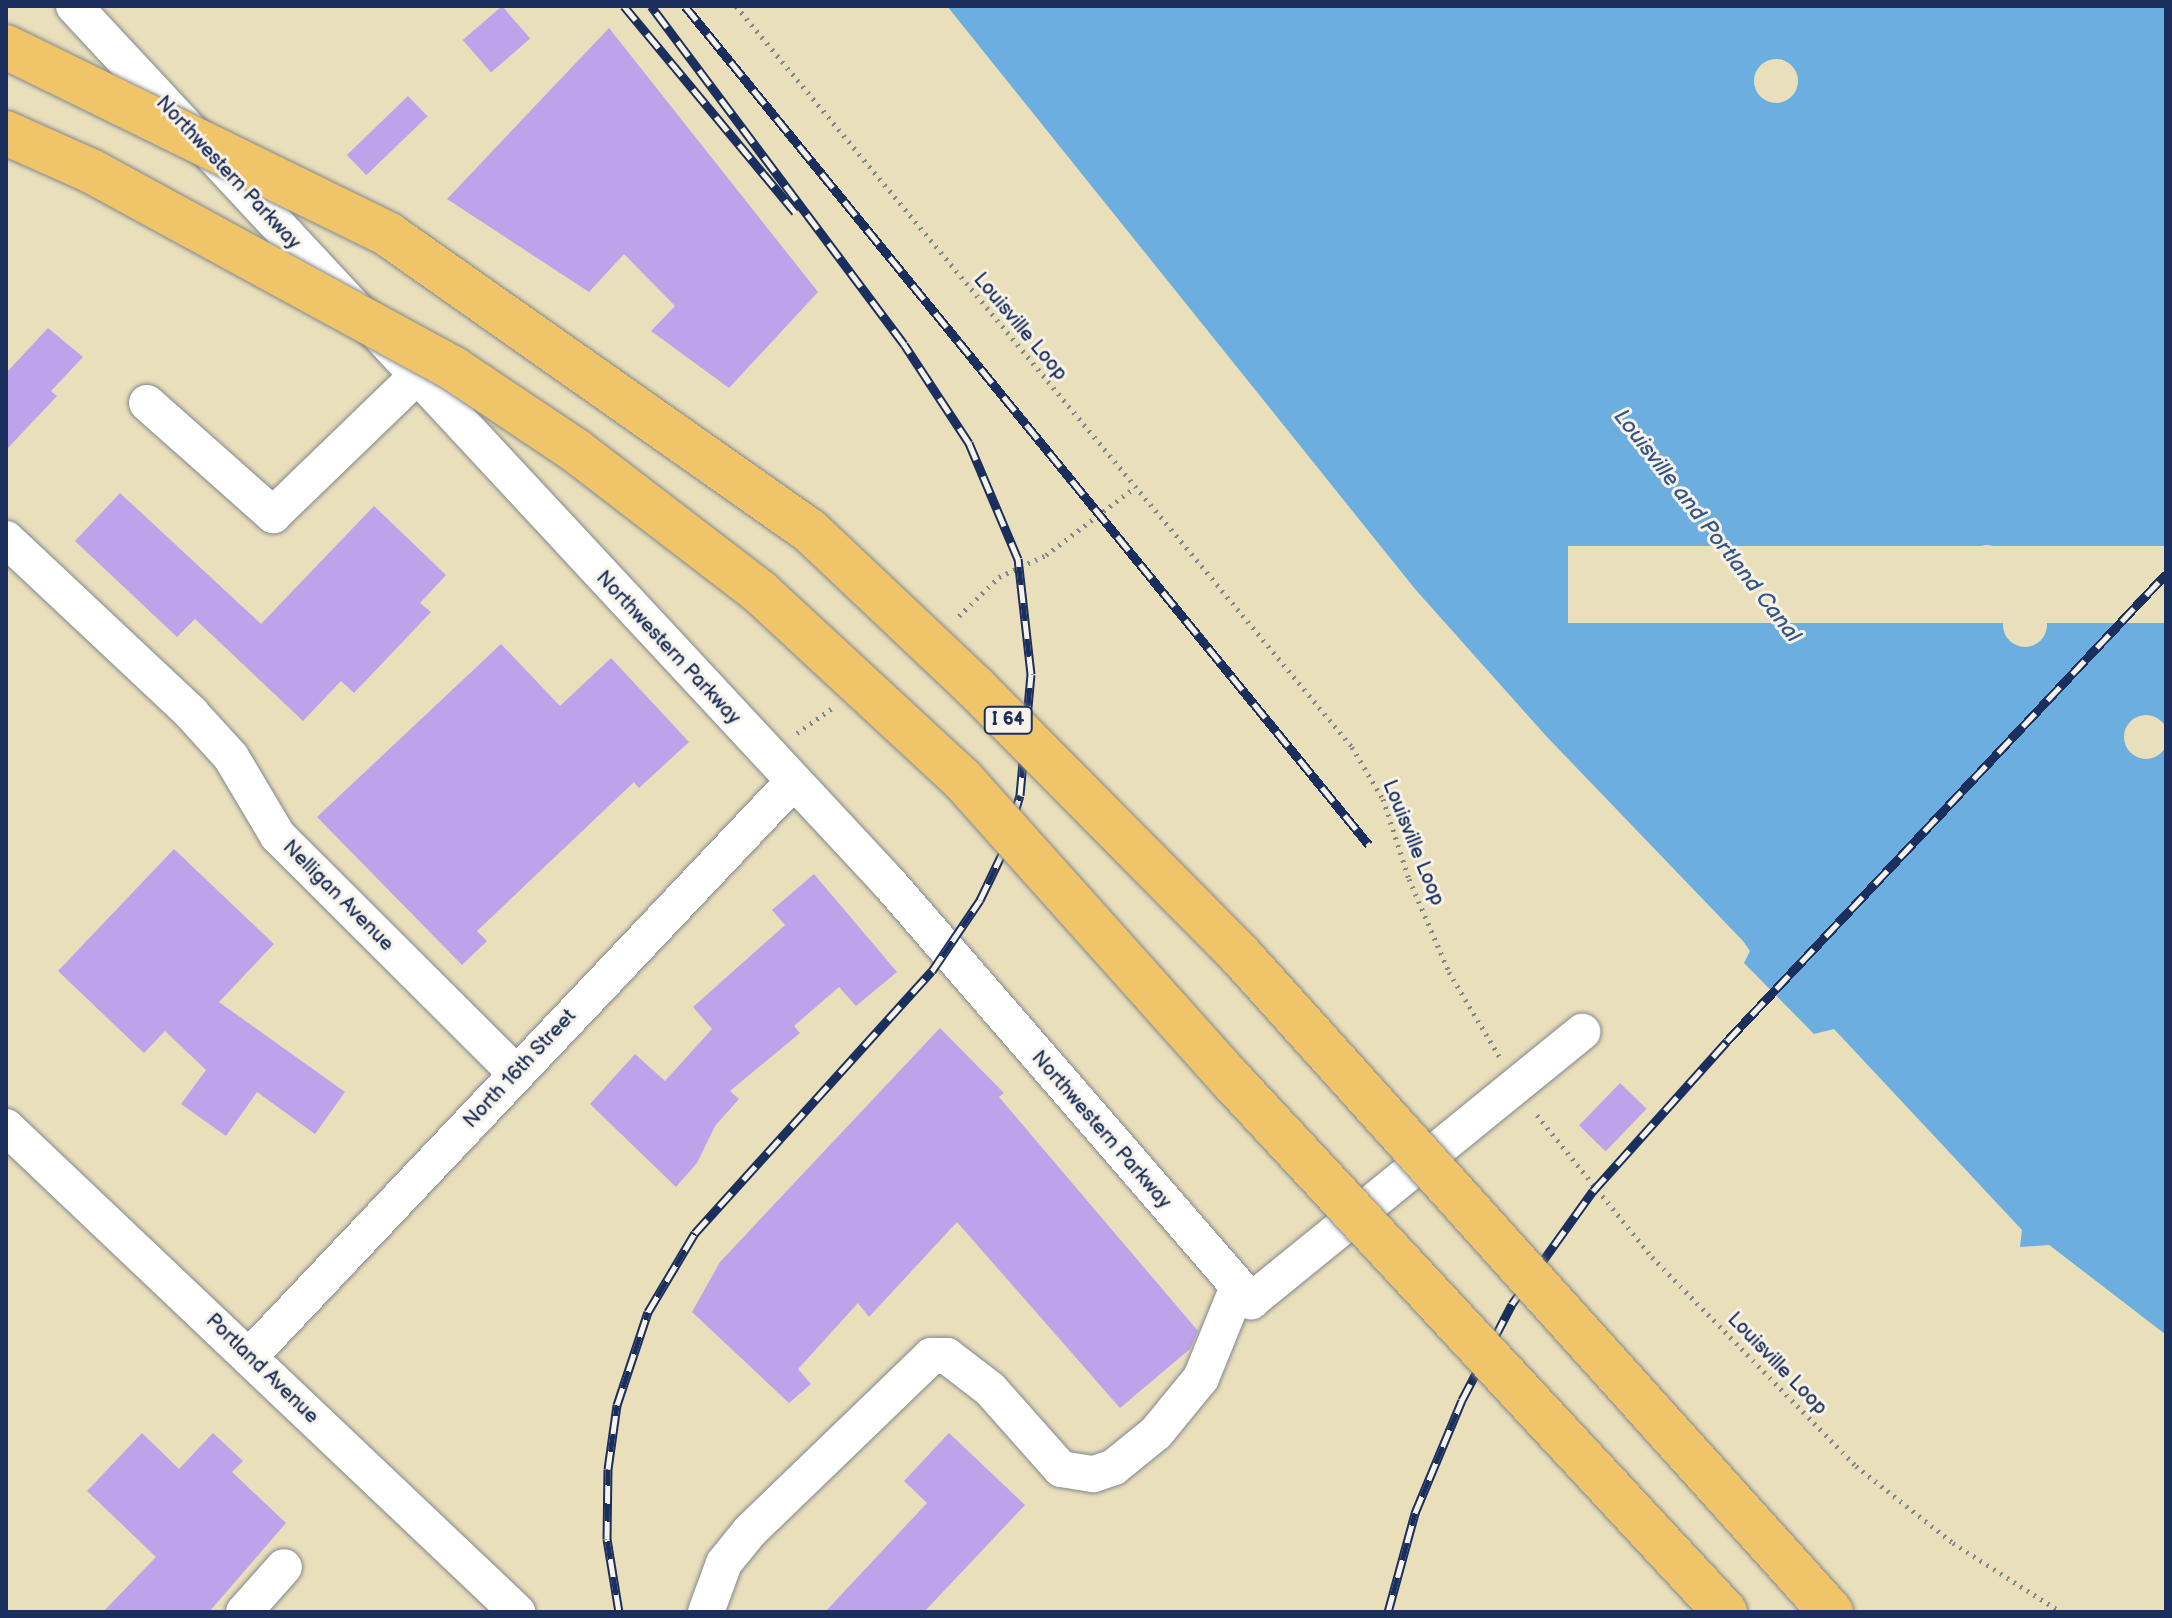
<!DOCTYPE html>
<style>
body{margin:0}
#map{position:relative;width:2172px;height:1618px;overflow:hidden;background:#eadfbb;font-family:"Balsamiq Sans",sans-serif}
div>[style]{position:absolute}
.water>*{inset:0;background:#6daee1}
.pier>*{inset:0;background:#eadfbb;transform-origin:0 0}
.round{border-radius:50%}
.building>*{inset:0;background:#bea3eb;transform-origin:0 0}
.path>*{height:5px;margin-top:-2.5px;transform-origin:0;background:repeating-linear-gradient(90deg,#82878c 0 2px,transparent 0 8px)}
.roads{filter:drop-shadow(0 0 2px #82878c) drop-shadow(0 0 2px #82878c)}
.minor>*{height:36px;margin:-18px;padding:0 18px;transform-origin:18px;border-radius:18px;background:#fff}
.rail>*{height:9px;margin-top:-4.5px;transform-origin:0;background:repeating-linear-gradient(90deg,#f7f3e8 0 18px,#1b2f5e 0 36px);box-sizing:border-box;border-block:2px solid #1b2f5e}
.bridges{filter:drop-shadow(0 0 2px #82878c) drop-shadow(0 0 2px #82878c)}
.highway-bridge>*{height:44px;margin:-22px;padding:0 22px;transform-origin:22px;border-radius:22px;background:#f0c469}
span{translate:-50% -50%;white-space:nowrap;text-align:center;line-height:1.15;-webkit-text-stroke:6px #f7f3e8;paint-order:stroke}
.shield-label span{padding:2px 6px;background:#f7f3e8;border:2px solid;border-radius:6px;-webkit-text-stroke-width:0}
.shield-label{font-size:18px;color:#1b2f5e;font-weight:700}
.street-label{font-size:20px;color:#1b2f5e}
.water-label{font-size:22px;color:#345585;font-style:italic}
.frame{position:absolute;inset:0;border:8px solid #1b2f5e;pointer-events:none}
</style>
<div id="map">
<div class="water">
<div style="clip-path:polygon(947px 6px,2166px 6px,2166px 1335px,2049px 1245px,2020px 1247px,2022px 1230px,1834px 1029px,1814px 1034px,1744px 963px,1750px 951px,1743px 941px,1547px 737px,1415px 589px)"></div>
</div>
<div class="pier">
<div class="round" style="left:1754px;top:59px;width:44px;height:44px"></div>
<div class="round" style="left:1965px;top:545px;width:44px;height:44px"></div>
<div style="left:2166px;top:546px;width:77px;height:598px;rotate:90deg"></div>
<div class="round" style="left:2003px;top:603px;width:44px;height:44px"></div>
<div class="round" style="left:2124px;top:715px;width:44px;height:44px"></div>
<div style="clip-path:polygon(2049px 1245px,2166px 1335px,2166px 1339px,2048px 1249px,2025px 1254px)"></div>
</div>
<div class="building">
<div style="left:502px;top:6px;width:43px;height:52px;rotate:49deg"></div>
<div style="clip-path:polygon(609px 28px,818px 292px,729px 388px,651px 331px,675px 306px,624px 254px,589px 292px,447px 199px)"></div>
<div style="left:408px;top:96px;width:28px;height:85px;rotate:46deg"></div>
<div style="clip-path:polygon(48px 328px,83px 357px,51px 391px,57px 396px,6px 450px,6px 373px)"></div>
<div style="clip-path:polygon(120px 493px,261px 624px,374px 506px,446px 575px,420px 603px,431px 612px,354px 693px,341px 681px,303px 721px,195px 619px,177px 637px,75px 541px)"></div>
<div style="clip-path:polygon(501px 644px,560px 706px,611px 658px,689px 742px,639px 788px,634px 782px,477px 931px,487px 941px,462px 965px,317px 817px)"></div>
<div style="clip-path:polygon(174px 849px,274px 944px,219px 1002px,345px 1092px,315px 1134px,257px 1092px,226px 1136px,181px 1104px,206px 1070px,165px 1031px,144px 1053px,58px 971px)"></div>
<div style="clip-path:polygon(814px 874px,897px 972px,856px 1006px,839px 987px,794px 1026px,800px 1033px,730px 1091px,739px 1099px,715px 1126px,697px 1163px,676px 1187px,590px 1104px,635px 1054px,665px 1081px,712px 1029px,693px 1007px,785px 925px,772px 910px)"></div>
<div style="clip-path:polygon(940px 1028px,1004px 1093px,999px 1097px,1198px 1331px,1190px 1349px,1120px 1408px,957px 1222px,869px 1317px,858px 1303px,798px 1369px,811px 1384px,789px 1403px,692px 1312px,720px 1262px)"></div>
<div style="left:1620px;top:1083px;width:37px;height:59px;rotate:44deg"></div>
<div style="clip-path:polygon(142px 1433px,179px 1469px,213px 1433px,243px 1461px,232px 1472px,286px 1523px,209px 1612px,103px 1612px,156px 1557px,87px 1491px)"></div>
<div style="clip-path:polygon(949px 1433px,1025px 1505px,924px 1612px,825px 1612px,927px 1503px,904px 1481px)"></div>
</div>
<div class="path">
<div style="left:736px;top:6px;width:964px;rotate:50.26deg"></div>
<div style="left:1352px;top:747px;width:61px;rotate:59.2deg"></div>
<div style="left:1383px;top:799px;width:84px;rotate:72deg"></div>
<div style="left:1409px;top:879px;width:101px;rotate:66.7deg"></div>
<div style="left:1449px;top:972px;width:98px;rotate:59.2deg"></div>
<div style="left:959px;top:616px;width:56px;rotate:-44.3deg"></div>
<div style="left:999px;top:577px;width:52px;rotate:-25.1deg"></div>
<div style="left:1046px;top:555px;width:111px;rotate:-37.3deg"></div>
<div style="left:797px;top:733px;width:42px;rotate:-35.2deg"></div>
<div style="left:1537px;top:1115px;width:183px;rotate:51deg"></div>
<div style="left:1652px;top:1257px;width:292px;rotate:45.7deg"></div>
<div style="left:1856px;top:1466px;width:124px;rotate:38.4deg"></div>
<div style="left:1953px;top:1543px;width:128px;rotate:32.6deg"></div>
</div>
<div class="roads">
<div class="minor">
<div style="left:74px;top:6px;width:1199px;rotate:47.1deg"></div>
<div style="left:890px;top:884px;width:552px;rotate:49.12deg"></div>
<div style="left:1251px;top:1301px;width:427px;rotate:-39.1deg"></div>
<div style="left:147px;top:403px;width:169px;rotate:41.6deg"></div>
<div style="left:273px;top:515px;width:200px;rotate:-44deg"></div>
<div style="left:6px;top:539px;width:254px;rotate:43.2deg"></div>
<div style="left:191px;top:713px;width:59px;rotate:47.7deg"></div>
<div style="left:231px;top:757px;width:92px;rotate:59.3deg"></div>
<div style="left:278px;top:836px;width:336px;rotate:44.9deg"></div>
<div style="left:6px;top:1127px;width:705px;rotate:43.5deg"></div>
<div style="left:249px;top:1357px;width:792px;rotate:-46.59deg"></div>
<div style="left:244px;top:1612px;width:60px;rotate:-48.4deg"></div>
<div style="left:706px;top:1612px;width:52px;rotate:-69.8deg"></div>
<div style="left:724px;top:1563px;width:41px;rotate:-50.9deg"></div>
<div style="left:750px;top:1531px;width:252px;rotate:-44deg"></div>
<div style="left:931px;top:1356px;width:16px"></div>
<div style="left:947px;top:1356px;width:54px;rotate:37.5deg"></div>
<div style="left:990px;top:1389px;width:107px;rotate:48.4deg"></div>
<div style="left:1061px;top:1469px;width:33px;rotate:9deg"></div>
<div style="left:1094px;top:1474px;width:21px;rotate:-19deg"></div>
<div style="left:1114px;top:1467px;width:54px;rotate:-39deg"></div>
<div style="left:1156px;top:1433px;width:71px;rotate:-50.7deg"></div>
<div style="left:1201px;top:1378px;width:98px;rotate:-67.9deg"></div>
</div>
</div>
<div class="rail">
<div style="left:624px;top:6px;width:268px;rotate:50.3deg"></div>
<div style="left:685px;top:6px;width:1082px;rotate:50.81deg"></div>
<div style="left:619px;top:1612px;width:74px;rotate:-99.3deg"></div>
<div style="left:607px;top:1539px;width:70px;rotate:-89.2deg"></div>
<div style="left:608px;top:1469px;width:65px;rotate:-82deg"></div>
<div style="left:617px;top:1405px;width:98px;rotate:-71.6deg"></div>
<div style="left:648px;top:1312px;width:92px;rotate:-59.3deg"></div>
<div style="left:695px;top:1233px;width:353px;rotate:-47.9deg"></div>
<div style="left:932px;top:971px;width:86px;rotate:-55.9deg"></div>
<div style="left:980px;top:900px;width:53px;rotate:-64.4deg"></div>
<div style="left:1003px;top:852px;width:59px;rotate:-73.4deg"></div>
<div style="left:1020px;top:795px;width:121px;rotate:-84.8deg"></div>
<div style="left:1031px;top:674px;width:116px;rotate:-96.4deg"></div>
<div style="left:1018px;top:559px;width:126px;rotate:-112.9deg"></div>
<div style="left:969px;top:443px;width:118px;rotate:-123.3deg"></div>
<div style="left:904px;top:344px;width:422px;rotate:-126.8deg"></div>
<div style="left:1388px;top:1612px;width:103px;rotate:-74.7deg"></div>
<div style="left:1415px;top:1513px;width:122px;rotate:-67.4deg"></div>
<div style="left:1462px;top:1400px;width:108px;rotate:-62.5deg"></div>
<div style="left:1512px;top:1304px;width:139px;rotate:-54.4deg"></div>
<div style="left:1593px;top:1191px;width:201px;rotate:-48.2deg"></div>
<div style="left:1727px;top:1041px;width:641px;rotate:-46.77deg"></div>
</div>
<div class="bridges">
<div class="highway-bridge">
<div style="left:6px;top:47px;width:427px;rotate:26.1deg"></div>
<div style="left:389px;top:235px;width:515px;rotate:35.11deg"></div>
<div style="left:810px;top:531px;width:228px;rotate:43.4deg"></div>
<div style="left:976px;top:688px;width:375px;rotate:45.3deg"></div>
<div style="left:1240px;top:955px;width:884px;rotate:48.03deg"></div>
<div style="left:6px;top:133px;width:95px;rotate:24.1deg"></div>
<div style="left:93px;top:172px;width:411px;rotate:28.6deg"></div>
<div style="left:454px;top:369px;width:146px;rotate:33.8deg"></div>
<div style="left:575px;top:450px;width:233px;rotate:37.5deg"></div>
<div style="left:760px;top:592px;width:275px;rotate:42.8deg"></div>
<div style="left:962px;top:779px;width:408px;rotate:48.2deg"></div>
<div style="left:1234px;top:1083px;width:722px;rotate:47.13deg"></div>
</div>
</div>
<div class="shield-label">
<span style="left:1008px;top:720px">I 64</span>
</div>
<div class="street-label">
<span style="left:228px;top:173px;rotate:47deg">Northwestern Parkway</span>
<span style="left:1020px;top:327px;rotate:50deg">Louisville Loop</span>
<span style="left:668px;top:648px;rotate:47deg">Northwestern Parkway</span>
<span style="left:1413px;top:843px;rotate:68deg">Louisville Loop</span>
<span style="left:338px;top:896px;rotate:45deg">Nelligan Avenue</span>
<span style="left:520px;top:1069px;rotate:-47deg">North 16th Street</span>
<span style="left:1101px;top:1130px;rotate:49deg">Northwestern Parkway</span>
<span style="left:1777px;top:1364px;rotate:46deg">Louisville Loop</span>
<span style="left:262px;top:1369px;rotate:44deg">Portland Avenue</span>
</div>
<div class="water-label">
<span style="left:1707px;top:526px;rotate:52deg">Louisville and Portland Canal</span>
</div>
<div class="frame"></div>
</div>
